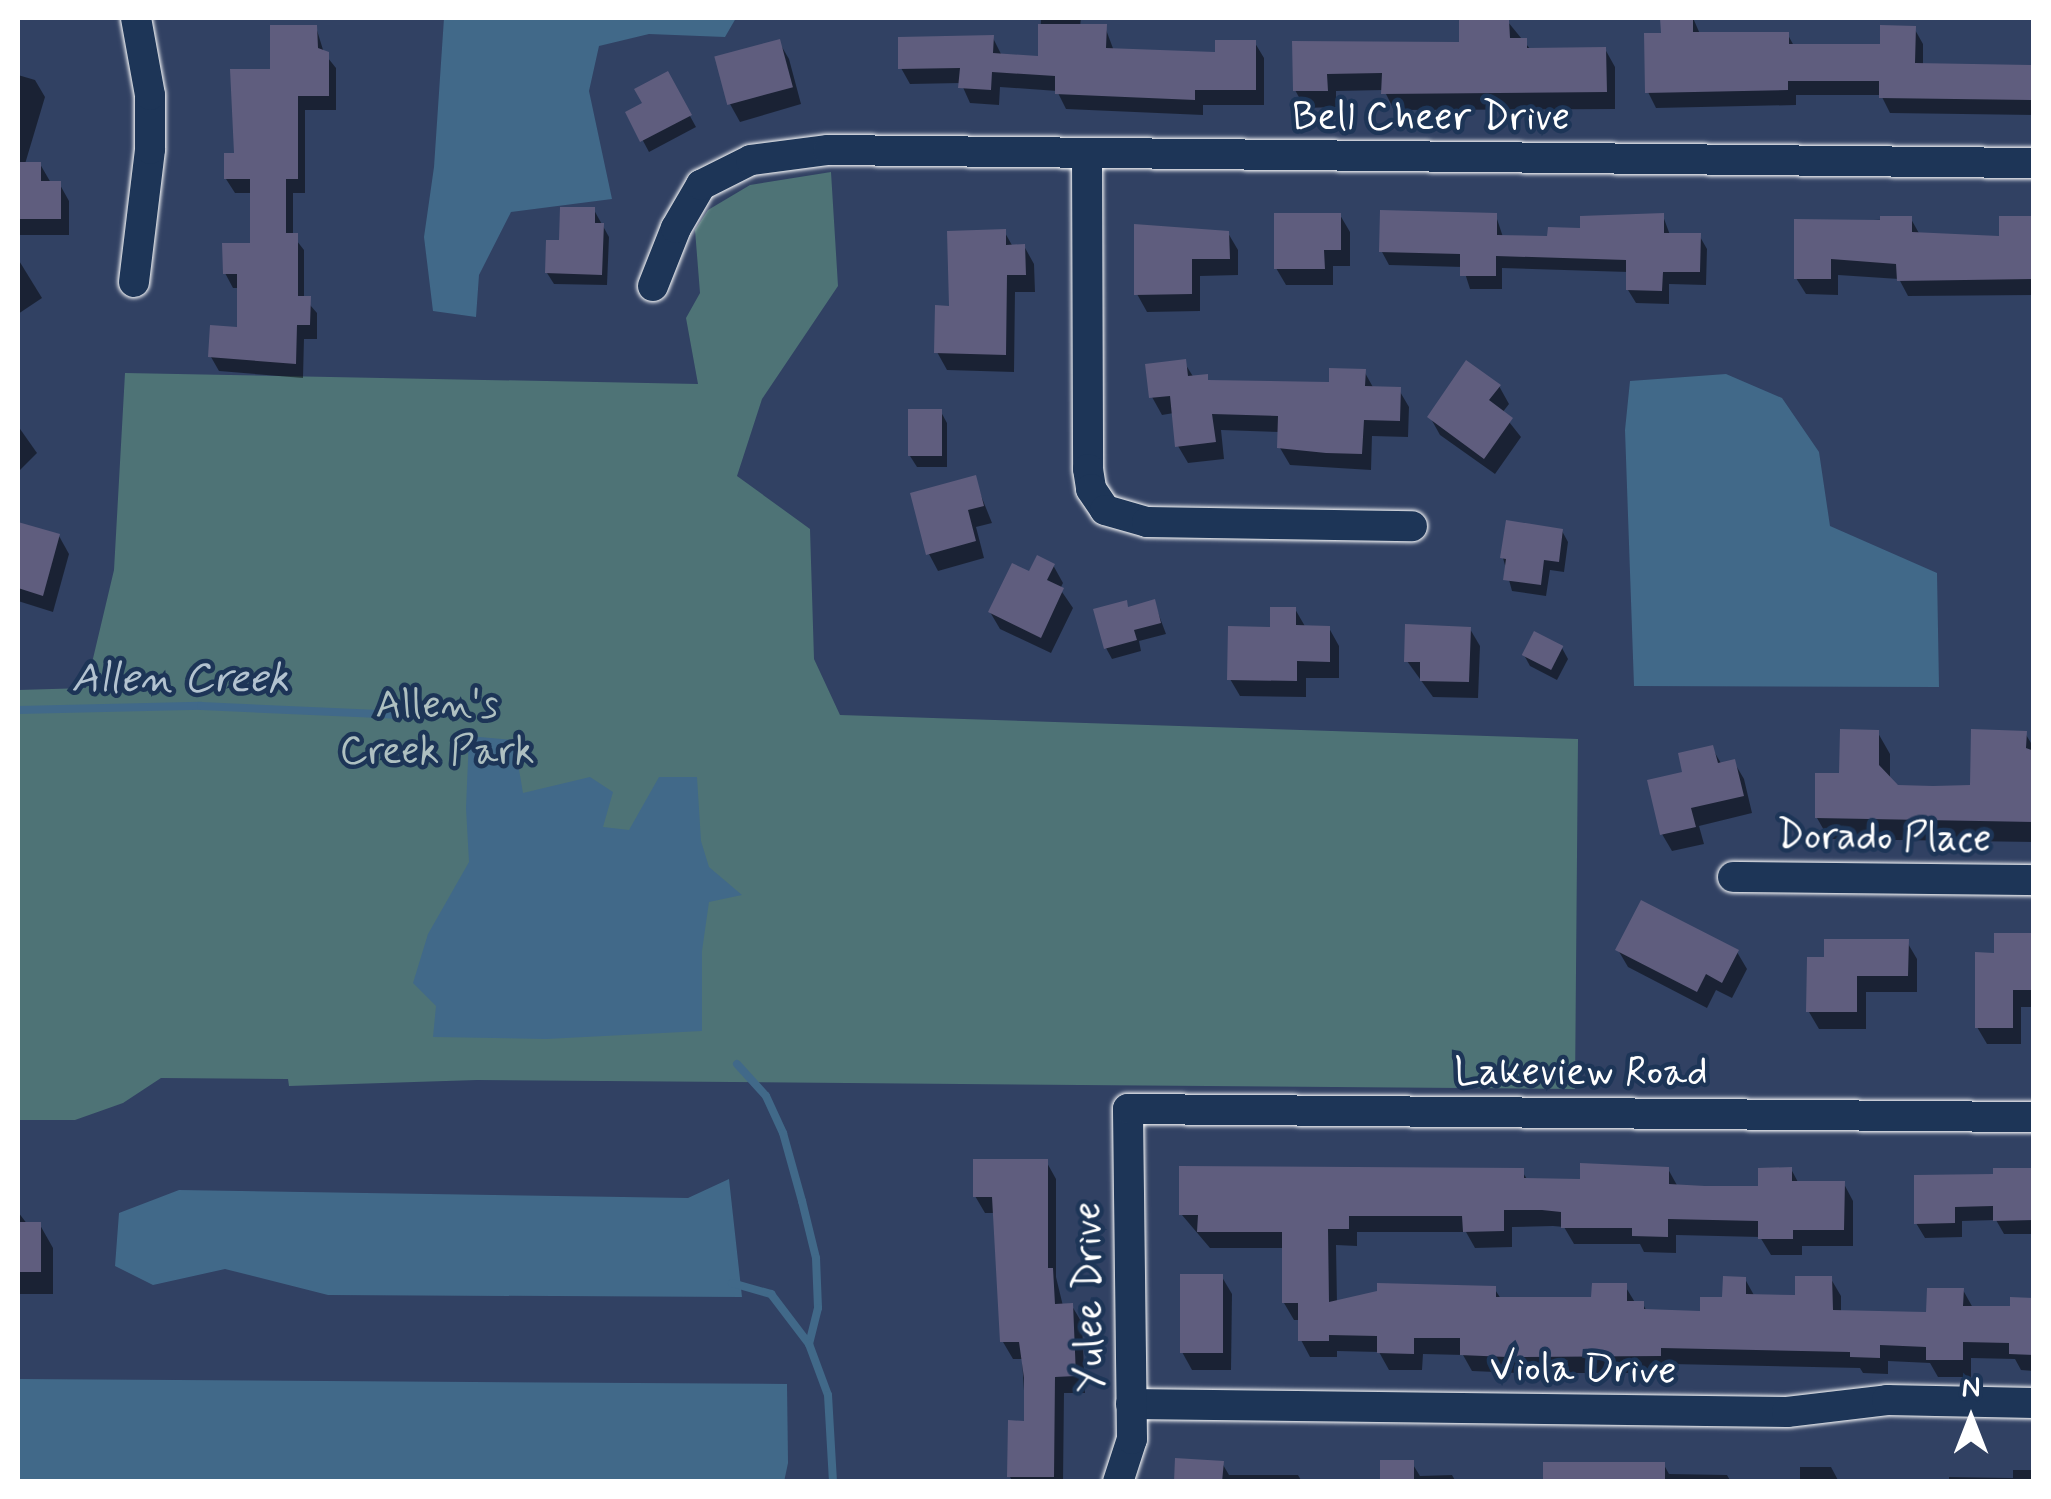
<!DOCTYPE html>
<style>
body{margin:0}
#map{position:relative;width:2051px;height:1499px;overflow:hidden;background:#314163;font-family:Mynerve,sans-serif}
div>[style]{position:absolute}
.green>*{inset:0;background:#4e7376}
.water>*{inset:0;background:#416989}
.shadow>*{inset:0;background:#0007}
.stream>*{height:8px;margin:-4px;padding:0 4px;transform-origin:4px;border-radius:4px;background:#416989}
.building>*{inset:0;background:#5f5d7e;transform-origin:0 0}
.roads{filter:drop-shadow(0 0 2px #fff) drop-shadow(0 0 2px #fff)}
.minor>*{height:30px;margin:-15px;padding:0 15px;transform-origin:15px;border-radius:15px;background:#1d3557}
span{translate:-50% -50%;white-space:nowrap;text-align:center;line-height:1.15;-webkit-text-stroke:9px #1d3557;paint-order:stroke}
.street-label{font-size:40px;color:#fff}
.park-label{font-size:40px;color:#afc0c1}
.water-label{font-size:42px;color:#b3c3d0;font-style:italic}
.frame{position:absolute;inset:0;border:20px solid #fff;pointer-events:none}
.north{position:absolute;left:1921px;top:1369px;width:100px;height:100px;-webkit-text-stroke:8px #1d3557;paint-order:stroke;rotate:0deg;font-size:28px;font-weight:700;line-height:40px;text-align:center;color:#fff}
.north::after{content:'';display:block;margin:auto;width:35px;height:45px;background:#fff;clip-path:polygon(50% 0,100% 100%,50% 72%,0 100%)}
</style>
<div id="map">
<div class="green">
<div style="clip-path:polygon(831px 172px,838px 286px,762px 399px,737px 476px,810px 529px,814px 659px,840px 715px,1578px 739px,1575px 1089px,477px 1080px,289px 1086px,288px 1079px,161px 1078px,123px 1103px,75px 1120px,18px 1120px,18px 690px,86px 688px,114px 570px,125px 373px,698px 384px,686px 318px,700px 293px,695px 230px,708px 210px,750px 185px)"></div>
</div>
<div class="water">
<div style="clip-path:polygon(444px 18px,736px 18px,725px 37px,649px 34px,599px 46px,589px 91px,612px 199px,511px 212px,479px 275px,476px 317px,433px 311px,424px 237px,434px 167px)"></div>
<div style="clip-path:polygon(1726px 374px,1782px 398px,1819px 452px,1830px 526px,1937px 573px,1939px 687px,1634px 686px,1625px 430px,1630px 381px)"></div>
<div style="clip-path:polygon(469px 736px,514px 740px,523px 793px,590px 777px,613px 792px,603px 827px,629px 830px,659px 777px,697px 777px,701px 841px,709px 867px,742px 895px,709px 902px,702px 951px,702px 1031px,546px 1039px,433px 1037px,436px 1006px,413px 983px,428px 934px,469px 862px,466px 808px)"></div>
<div style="clip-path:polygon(729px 1179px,742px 1297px,328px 1295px,225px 1269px,153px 1285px,115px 1266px,119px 1213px,179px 1190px,688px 1198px)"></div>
<div style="clip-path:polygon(18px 1379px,787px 1384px,788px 1463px,784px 1482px,18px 1481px)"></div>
</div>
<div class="shadow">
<div style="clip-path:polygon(1041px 18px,1081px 18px,1080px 27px,1105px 27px,1114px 51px,1218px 54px,1255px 43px,1264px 58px,1264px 105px,1203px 105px,1203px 115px,1066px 109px,1057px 91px,1000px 87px,999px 105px,970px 103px,961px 83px,910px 84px,901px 68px,993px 38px,1002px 56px,1040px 59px)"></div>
<div style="clip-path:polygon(1663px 18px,1693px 18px,1700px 34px,1788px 35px,1794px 46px,1882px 47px,1914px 28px,1923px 44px,1923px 65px,2030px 67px,2034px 115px,1890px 113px,1881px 95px,1796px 95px,1796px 105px,1656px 108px,1648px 92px,1663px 35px)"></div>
<div style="clip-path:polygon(1508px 22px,1531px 50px,1605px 49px,1615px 67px,1615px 109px,1394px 110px,1384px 90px,1336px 91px,1336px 107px,1305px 108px,1295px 90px,1294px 44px,1462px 45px)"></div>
<div style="clip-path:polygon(316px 27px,324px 53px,336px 68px,336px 110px,305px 110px,305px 193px,293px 193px,293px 236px,304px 250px,304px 298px,317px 313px,317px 339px,304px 339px,303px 378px,219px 371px,211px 357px,239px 329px,240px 288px,233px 288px,225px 273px,253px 246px,253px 193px,235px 193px,226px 179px,272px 71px)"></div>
<div style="clip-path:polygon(779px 42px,789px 59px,801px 104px,740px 122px,730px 104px,717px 59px)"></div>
<div style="clip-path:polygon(667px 74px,696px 127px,649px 152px,628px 113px,645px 104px)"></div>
<div style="clip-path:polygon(18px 75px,35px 80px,45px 97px,25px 164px,40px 164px,51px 183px,59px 183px,69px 201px,69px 235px,18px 235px)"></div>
<div style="clip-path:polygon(594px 210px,609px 237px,607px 285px,554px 284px,547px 273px,562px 243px)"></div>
<div style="clip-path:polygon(1340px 215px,1350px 232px,1350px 266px,1333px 266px,1333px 285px,1286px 285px,1276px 268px)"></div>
<div style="clip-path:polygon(1496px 216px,1503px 237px,1550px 238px,1663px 216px,1670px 235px,1699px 235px,1707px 249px,1706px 285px,1669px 284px,1669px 304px,1636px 303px,1628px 290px,1628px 272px,1502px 268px,1502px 289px,1470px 289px,1463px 267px,1389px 265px,1382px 252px)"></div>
<div style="clip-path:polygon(2034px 217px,2034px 295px,1908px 296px,1899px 279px,1838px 275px,1838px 295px,1806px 294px,1796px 278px,1797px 222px,1911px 219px,1920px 235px,2001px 239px,2002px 218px)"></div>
<div style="clip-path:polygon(1136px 227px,1228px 233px,1238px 250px,1238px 275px,1200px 276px,1200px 311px,1147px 312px,1137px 294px)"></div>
<div style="clip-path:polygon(1004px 231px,1013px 247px,1024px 246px,1034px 264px,1035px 292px,1015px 292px,1014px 372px,947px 370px,937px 352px,952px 308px)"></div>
<div style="clip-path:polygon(18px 259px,42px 298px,18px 314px)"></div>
<div style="clip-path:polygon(1184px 362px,1194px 378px,1206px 377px,1210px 383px,1331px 385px,1364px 371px,1374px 389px,1399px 390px,1409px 407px,1408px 437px,1372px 436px,1371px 470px,1290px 465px,1280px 448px,1280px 432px,1221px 430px,1224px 459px,1188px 463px,1178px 446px,1174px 413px,1162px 415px,1152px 397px)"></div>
<div style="clip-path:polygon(1499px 386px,1509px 404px,1502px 413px,1521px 437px,1495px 474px,1440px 435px,1430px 417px)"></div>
<div style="clip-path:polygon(941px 412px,947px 423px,947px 467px,917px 467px,910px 456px)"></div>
<div style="clip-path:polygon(18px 426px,37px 453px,18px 472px)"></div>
<div style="clip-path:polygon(974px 478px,992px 523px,976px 527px,984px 558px,938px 571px,929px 554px)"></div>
<div style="clip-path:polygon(20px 525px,59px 536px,69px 554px,53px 612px,18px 601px)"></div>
<div style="clip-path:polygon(1562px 531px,1568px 542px,1564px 572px,1550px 570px,1546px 596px,1512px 591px,1503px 558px)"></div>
<div style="clip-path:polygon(1053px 565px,1063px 583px,1060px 589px,1073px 608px,1051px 653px,1000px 629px,990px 612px,1030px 575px)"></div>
<div style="clip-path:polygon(1154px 602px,1166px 634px,1139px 641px,1141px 651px,1112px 659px,1106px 648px,1129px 609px)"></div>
<div style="clip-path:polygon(1295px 609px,1306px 628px,1329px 628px,1339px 646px,1339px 678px,1306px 678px,1306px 697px,1240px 696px,1230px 679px)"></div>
<div style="clip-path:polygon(1470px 629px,1480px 646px,1478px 698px,1433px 697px,1407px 661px)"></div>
<div style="clip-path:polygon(1562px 648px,1568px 659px,1557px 680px,1530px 666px,1524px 655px)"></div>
<div style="clip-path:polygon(1878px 733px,1890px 754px,1890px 780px,1897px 788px,1972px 788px,2025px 733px,2034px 748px,2034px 842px,1829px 839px,1817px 818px,1842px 776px)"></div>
<div style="clip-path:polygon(1712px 748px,1722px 765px,1734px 762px,1744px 779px,1752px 813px,1699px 826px,1704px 844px,1672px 851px,1662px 834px,1685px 774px)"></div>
<div style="clip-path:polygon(2034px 936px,2034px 1007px,2021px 1007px,2021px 1044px,1987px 1044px,1977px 1027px,1997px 955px)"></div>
<div style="clip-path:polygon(1907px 942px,1917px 959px,1917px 992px,1866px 992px,1866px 1029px,1819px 1029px,1809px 1012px,1826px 960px)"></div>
<div style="clip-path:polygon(1618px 950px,1737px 952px,1747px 969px,1732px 998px,1716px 990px,1707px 1008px,1628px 967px)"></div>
<div style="clip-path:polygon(1046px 1161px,1056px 1179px,1056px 1277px,1063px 1306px,1072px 1306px,1082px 1323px,1085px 1393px,1064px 1393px,1063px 1482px,1013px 1482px,1010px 1477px,1026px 1423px,1022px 1359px,1013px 1359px,1003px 1342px,995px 1213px,985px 1213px,975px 1196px)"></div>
<div style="clip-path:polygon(1668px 1169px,1678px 1187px,1760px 1188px,1791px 1169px,1799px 1184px,1844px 1184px,1853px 1201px,1853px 1246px,1802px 1246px,1802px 1255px,1771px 1255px,1760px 1237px,1676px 1235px,1676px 1253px,1644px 1252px,1640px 1244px,1574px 1244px,1564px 1227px,1553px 1226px,1512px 1227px,1512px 1247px,1475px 1248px,1466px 1232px,1357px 1232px,1357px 1246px,1336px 1245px,1337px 1303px,1494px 1288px,1501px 1299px,1594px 1299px,1625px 1286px,1636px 1304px,1643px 1304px,1647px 1312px,1702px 1314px,1745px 1279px,1755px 1297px,1798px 1298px,1831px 1279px,1841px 1296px,1841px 1313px,1929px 1314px,1963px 1290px,1973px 1308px,2012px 1309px,2034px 1300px,2034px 1371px,2021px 1370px,2015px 1359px,1971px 1358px,1971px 1377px,1938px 1377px,1930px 1363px,1888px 1361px,1888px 1374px,1863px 1373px,1860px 1368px,1670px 1364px,1670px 1373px,1518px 1373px,1472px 1371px,1463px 1355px,1423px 1354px,1422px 1370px,1389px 1370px,1379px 1352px,1337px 1351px,1337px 1357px,1310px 1357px,1301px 1340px,1300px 1320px,1294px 1320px,1284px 1303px,1284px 1248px,1210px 1248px,1182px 1215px,1522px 1171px,1528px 1181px,1582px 1182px)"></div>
<div style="clip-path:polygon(2034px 1170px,2034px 1234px,2004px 1234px,1996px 1220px,1962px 1221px,1962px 1237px,1925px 1238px,1916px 1223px,1995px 1177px)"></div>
<div style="clip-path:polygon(18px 1212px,28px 1225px,40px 1225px,53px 1248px,53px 1294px,18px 1294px)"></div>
<div style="clip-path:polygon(1222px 1277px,1232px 1294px,1231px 1370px,1192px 1370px,1182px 1352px)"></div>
<div style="clip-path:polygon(1222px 1463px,1229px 1475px,1298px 1475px,1302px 1482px,1176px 1482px)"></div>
<div style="clip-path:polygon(1412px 1463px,1420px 1476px,1452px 1475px,1456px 1482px,1382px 1482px)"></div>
<div style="clip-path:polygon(1664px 1465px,1669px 1474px,1727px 1475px,1731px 1482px,1545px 1482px)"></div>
<div style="clip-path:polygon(1800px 1467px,1831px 1467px,1839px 1482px,1800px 1482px)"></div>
<div style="clip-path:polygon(2013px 1470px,2034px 1470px,2034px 1482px,1949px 1482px,1949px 1477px,2013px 1478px)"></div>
</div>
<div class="stream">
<div style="left:18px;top:710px;width:183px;rotate:-1.3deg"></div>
<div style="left:201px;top:706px;width:201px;rotate:2.6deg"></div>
<div style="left:737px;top:1064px;width:43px;rotate:47.8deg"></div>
<div style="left:766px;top:1096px;width:41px;rotate:65.3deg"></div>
<div style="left:783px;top:1133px;width:71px;rotate:74.4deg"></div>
<div style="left:802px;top:1201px;width:59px;rotate:76.2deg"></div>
<div style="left:816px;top:1258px;width:50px;rotate:87.7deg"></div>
<div style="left:818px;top:1308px;width:37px;rotate:104deg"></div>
<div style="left:732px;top:1283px;width:41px;rotate:15.8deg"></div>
<div style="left:771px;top:1294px;width:63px;rotate:52.8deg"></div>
<div style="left:809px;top:1344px;width:54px;rotate:69.6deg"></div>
<div style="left:828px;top:1395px;width:87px;rotate:86.7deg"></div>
</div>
<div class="building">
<div style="clip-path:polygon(1660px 18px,1693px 18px,1693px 32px,1789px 32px,1789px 44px,1880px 44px,1880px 25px,1916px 26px,1915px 63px,2031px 65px,2031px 100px,1879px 98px,1879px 81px,1788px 81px,1788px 90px,1645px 93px,1644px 33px,1661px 33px)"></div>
<div style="clip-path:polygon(1459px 20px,1509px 20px,1510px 38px,1527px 38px,1527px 48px,1606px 47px,1607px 92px,1381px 94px,1382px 73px,1327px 74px,1328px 91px,1293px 91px,1292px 41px,1459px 42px)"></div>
<div style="clip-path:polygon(1038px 24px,1107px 24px,1106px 48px,1215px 52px,1215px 40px,1256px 40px,1256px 90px,1195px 90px,1195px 100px,1055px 94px,1055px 76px,992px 72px,991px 90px,958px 88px,960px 68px,898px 69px,898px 37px,994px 35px,993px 53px,1038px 56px)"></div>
<div style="clip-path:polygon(270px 25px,317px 25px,318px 48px,329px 52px,329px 96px,298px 96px,298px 179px,286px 179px,286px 233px,298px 233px,298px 296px,311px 296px,310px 325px,297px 325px,296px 364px,208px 357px,210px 325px,237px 327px,237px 274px,223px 274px,222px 243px,250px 243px,250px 179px,224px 179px,224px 153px,234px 153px,230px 69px,270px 69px)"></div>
<div style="left:780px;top:39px;width:50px;height:68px;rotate:75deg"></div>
<div style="clip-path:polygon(668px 71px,692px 115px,640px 142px,625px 112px,642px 103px,634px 89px)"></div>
<div style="clip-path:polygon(18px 162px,41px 162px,41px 181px,61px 181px,61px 219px,18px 219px)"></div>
<div style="clip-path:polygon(560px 207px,595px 207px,595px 223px,604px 223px,602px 275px,545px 273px,546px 240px,559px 240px)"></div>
<div style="clip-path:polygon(1380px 210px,1497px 213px,1497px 235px,1547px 236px,1548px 227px,1580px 228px,1580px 216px,1664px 213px,1664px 233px,1701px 233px,1700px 272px,1663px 272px,1662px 291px,1626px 290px,1626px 260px,1496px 256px,1496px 276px,1460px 276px,1460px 254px,1379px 252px)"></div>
<div style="clip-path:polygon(1274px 213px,1341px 213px,1341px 250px,1324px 250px,1325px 269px,1274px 269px)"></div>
<div style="clip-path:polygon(1880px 216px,1912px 216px,1912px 232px,1999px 236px,1999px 216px,2033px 216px,2033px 279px,1897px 281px,1896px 264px,1831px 259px,1831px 279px,1794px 279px,1794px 219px,1880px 220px)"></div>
<div style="clip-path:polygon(1134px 224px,1229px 231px,1230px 259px,1192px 259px,1192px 294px,1134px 295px)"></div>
<div style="clip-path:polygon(1006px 229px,1006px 245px,1025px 244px,1026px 275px,1007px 275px,1006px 355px,934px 353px,935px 305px,949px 306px,947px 231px)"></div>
<div style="clip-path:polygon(1186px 359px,1188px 376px,1208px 374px,1208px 380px,1329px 382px,1329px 368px,1366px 369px,1365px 386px,1401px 387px,1400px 421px,1364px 420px,1362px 454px,1326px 453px,1277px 448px,1278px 416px,1212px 414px,1216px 442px,1175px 447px,1170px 396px,1149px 398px,1145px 364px)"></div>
<div style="clip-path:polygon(1466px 360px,1501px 385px,1489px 400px,1513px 418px,1484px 459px,1427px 417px)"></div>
<div style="left:908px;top:409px;width:34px;height:47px"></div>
<div style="clip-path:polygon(976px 475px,984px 506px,968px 510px,976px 541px,926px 555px,910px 493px)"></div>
<div style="clip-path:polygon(1506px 520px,1563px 529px,1559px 562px,1544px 560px,1541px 585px,1503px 580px,1506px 559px,1500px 558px)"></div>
<div style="clip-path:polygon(18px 522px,60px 534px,43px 596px,18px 588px)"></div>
<div style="clip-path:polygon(1037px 555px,1055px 564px,1047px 580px,1064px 588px,1041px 638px,988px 612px,1012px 563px,1029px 571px)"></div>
<div style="clip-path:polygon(1155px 599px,1161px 623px,1134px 630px,1137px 640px,1104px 649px,1093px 609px,1127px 600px,1128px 607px)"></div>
<div style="clip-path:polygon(1270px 607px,1296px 607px,1296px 625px,1330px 626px,1330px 662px,1297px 661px,1297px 681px,1227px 680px,1228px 626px,1270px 627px)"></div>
<div style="clip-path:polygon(1405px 624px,1471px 627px,1469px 682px,1420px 681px,1420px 662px,1404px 662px)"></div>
<div style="left:1534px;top:631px;width:33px;height:27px;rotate:27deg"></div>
<div style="clip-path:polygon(1840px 729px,1879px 730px,1879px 765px,1898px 785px,1933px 786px,1970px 785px,1971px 729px,2027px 731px,2026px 748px,2034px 751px,2034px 822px,1815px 818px,1815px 773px,1839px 773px)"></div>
<div style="clip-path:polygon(1713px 745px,1718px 763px,1735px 759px,1744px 796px,1691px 808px,1696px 827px,1660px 835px,1647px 780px,1682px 772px,1678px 753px)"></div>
<div style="clip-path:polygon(1641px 900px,1739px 950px,1722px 983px,1706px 974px,1697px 992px,1615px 950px)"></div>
<div style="clip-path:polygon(1994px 933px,2034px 933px,2034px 990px,2013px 990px,2013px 1028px,1975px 1028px,1975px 952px,1994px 953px)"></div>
<div style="clip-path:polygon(1824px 939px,1909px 939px,1908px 976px,1857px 976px,1857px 1012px,1806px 1012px,1807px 957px,1824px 957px)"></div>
<div style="clip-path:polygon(973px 1159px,1048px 1159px,1048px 1268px,1053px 1268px,1055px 1304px,1073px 1303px,1076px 1376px,1055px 1377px,1054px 1477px,1007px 1477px,1008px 1420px,1024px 1421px,1024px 1378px,1019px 1342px,1000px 1342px,992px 1197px,973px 1197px)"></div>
<div style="clip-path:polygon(1580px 1163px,1669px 1167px,1669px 1184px,1705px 1186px,1758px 1186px,1758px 1168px,1792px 1167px,1792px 1181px,1845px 1181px,1844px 1230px,1793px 1230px,1793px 1239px,1758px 1239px,1758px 1221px,1668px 1219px,1668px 1237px,1632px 1236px,1632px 1228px,1561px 1228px,1561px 1212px,1542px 1210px,1504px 1210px,1504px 1231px,1463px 1232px,1462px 1216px,1349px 1216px,1349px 1229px,1328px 1229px,1329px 1302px,1377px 1291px,1377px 1283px,1496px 1286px,1496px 1297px,1591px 1297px,1592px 1283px,1627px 1283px,1627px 1301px,1644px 1301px,1644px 1309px,1700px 1311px,1700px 1297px,1722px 1297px,1723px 1276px,1746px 1277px,1746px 1294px,1795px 1295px,1795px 1276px,1832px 1276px,1833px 1310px,1926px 1312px,1927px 1288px,1964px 1288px,1963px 1306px,2010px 1306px,2010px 1297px,2034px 1298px,2034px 1355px,2009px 1354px,2009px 1343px,1963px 1342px,1963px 1360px,1926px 1360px,1926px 1347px,1880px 1345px,1880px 1358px,1850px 1357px,1850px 1352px,1661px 1348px,1661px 1356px,1507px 1357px,1460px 1355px,1460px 1338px,1414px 1338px,1414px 1354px,1377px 1353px,1377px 1336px,1329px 1335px,1329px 1341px,1298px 1341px,1298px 1303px,1282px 1303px,1282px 1232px,1197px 1232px,1198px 1215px,1179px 1215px,1179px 1166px,1524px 1168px,1524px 1178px,1580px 1179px)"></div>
<div style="clip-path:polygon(1993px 1168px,2034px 1168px,2034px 1220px,1993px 1221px,1993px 1206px,1955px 1207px,1955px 1223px,1914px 1224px,1914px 1175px,1993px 1174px)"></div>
<div style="left:18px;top:1222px;width:23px;height:50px"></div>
<div style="left:1180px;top:1274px;width:43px;height:79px"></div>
<div style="clip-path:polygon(1175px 1458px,1224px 1461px,1222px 1482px,1174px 1482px)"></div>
<div style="left:1380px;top:1460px;width:34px;height:22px"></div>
<div style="left:1543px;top:1462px;width:122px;height:20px"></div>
</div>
<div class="roads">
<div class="minor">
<div style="left:1087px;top:155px;width:314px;rotate:89.8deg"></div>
<div style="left:1088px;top:469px;width:20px;rotate:81deg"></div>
<div style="left:1091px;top:489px;width:25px;rotate:56deg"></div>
<div style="left:1105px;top:510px;width:44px;rotate:15.9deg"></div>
<div style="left:1147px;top:522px;width:265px;rotate:0.9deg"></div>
<div style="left:134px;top:282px;width:134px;rotate:-83.1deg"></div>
<div style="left:150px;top:149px;width:54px;rotate:-90deg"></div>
<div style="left:150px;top:95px;width:78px;rotate:-100.3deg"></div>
<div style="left:653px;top:286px;width:62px;rotate:-68.4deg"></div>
<div style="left:676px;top:228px;width:50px;rotate:-59.8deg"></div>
<div style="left:701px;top:185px;width:56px;rotate:-26.6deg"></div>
<div style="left:751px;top:160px;width:78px;rotate:-7.4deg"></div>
<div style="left:828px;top:150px;width:1206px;rotate:0.62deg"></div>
<div style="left:1733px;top:877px;width:301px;rotate:0.6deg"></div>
<div style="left:1131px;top:1404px;width:656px;rotate:0.7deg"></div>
<div style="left:1787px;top:1412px;width:101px;rotate:-6.8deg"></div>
<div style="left:1887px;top:1400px;width:147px;rotate:1.2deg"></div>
<div style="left:1118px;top:1482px;width:45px;rotate:-72deg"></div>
<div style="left:1132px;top:1439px;width:330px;rotate:-90.7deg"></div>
<div style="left:1128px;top:1109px;width:906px;rotate:0.51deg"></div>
</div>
</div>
<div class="street-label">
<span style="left:1431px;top:118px">Bell Cheer Drive</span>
<span style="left:1884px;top:838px;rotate:1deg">Dorado Place</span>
<span style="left:1581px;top:1073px">Lakeview Road</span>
<span style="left:1090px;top:1297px;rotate:-91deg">Yulee Drive</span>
<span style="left:1583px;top:1370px;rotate:1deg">Viola Drive</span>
</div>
<div class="park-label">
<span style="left:437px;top:729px">Allen's<br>Creek Park</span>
</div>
<div class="water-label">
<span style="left:180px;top:680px">Allen Creek</span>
</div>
<div class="frame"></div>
<div class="north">N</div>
</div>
